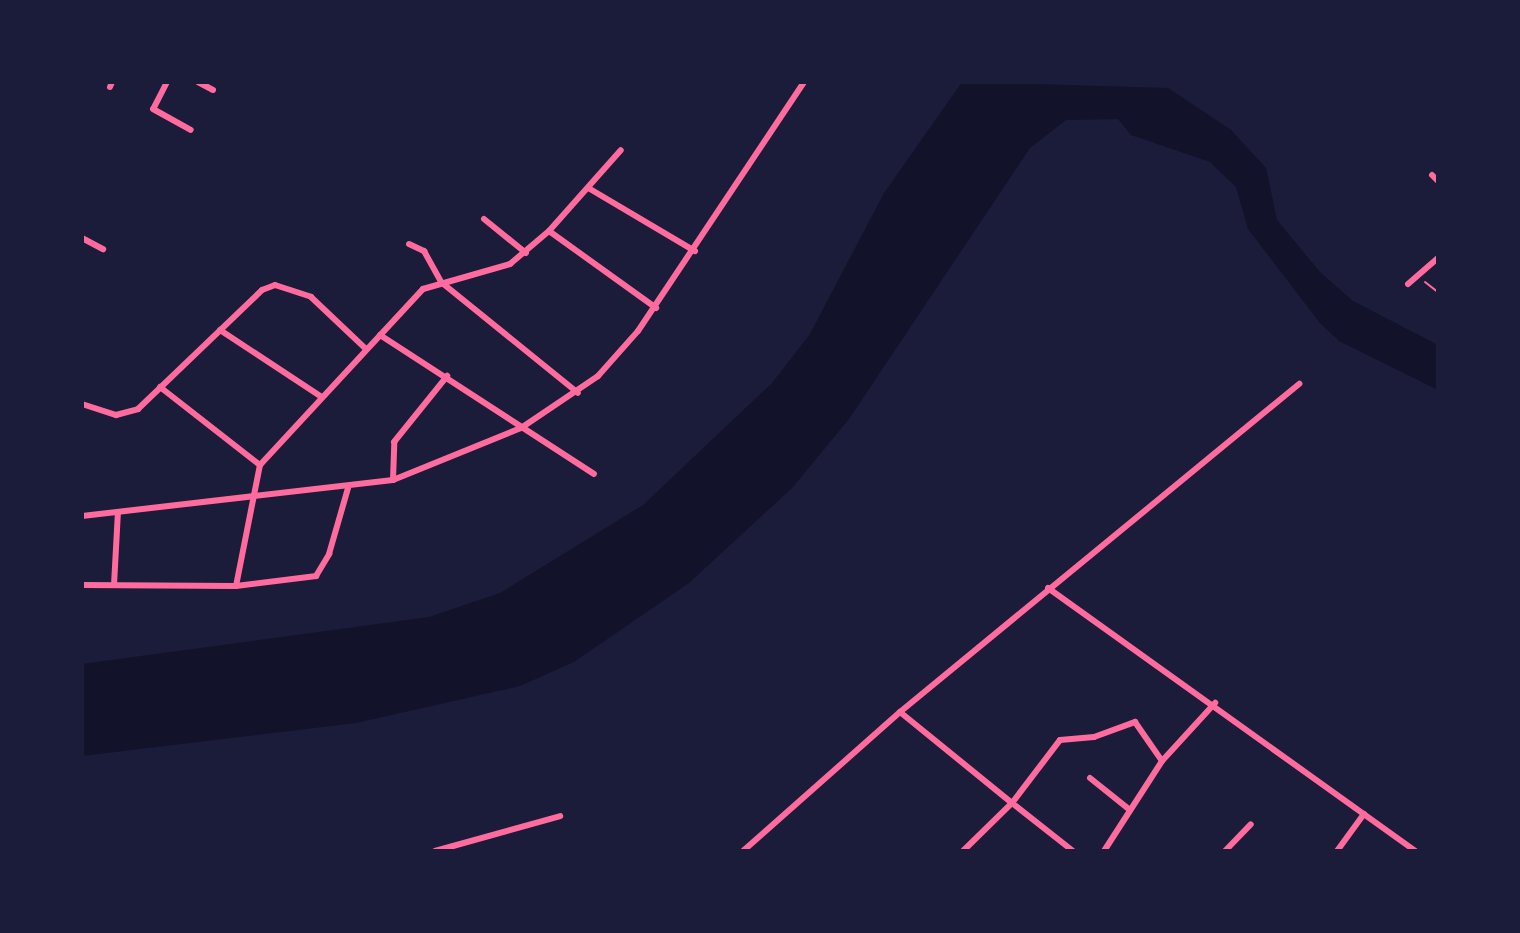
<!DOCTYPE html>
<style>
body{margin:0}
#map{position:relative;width:1520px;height:933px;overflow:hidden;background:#1b1b3a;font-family:Poppins,sans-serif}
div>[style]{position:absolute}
.water>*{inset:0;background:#12122b}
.path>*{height:2px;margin:-1px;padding:0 1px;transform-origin:1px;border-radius:1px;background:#ff6b9d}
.minor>*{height:6px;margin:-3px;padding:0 3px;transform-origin:3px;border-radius:3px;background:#ff6b9d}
span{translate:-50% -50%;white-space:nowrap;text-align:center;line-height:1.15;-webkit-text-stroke:7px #1b1b3a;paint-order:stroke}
.frame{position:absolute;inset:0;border:84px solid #1b1b3a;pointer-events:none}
</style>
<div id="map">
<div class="water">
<div style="clip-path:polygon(962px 82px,1168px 88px,1231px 130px,1266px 168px,1277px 220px,1320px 272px,1353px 301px,1438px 345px,1438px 390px,1339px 341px,1320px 323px,1248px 229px,1236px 187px,1210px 162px,1131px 135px,1118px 119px,1066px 120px,1030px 148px,849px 419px,793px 487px,689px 583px,574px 662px,520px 686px,356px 723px,82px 756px,82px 664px,429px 617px,500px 593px,643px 505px,772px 383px,810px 334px,884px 193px)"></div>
</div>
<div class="path">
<div style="left:1425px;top:282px;width:16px;rotate:38deg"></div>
</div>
<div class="minor">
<div style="left:167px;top:82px;width:30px;rotate:117deg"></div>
<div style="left:153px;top:109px;width:43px;rotate:28.9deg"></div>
<div style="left:198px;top:82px;width:17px;rotate:28deg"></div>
<div style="left:110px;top:87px;width:5px;rotate:-68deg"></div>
<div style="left:1432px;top:175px;width:8px;rotate:45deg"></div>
<div style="left:590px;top:189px;width:122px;rotate:30.6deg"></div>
<div style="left:484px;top:219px;width:54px;rotate:39deg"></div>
<div style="left:549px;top:231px;width:108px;rotate:-48.4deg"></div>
<div style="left:82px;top:238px;width:24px;rotate:28deg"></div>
<div style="left:409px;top:244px;width:17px;rotate:25deg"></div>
<div style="left:424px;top:251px;width:35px;rotate:61deg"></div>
<div style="left:441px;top:282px;width:176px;rotate:39deg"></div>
<div style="left:1408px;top:284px;width:40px;rotate:-41deg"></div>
<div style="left:220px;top:330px;width:120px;rotate:33.4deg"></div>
<div style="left:380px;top:335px;width:255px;rotate:33deg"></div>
<div style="left:160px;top:387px;width:127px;rotate:38deg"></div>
<div style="left:260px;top:465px;width:240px;rotate:-47.2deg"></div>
<div style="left:423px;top:289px;width:91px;rotate:-16deg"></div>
<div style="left:510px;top:264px;width:51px;rotate:-40.2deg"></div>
<div style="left:549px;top:231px;width:132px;rotate:35.7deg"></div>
<div style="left:82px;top:404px;width:36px;rotate:18deg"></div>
<div style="left:116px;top:415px;width:23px;rotate:-15deg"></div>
<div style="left:138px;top:409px;width:172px;rotate:-43.8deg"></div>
<div style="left:262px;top:290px;width:14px;rotate:-21deg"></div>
<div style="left:275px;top:285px;width:38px;rotate:18deg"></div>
<div style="left:311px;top:297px;width:74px;rotate:43.4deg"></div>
<div style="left:393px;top:480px;width:38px;rotate:-88deg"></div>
<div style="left:394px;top:442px;width:85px;rotate:-51.2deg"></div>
<div style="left:82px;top:516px;width:313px;rotate:-6.6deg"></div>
<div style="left:393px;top:480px;width:138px;rotate:-22.1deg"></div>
<div style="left:521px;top:428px;width:93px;rotate:-34deg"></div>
<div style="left:598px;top:376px;width:60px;rotate:-48.4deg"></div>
<div style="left:638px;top:331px;width:299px;rotate:-56.3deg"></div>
<div style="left:82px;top:585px;width:154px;rotate:0.4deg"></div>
<div style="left:236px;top:586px;width:81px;rotate:-7.1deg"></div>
<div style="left:316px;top:576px;width:26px;rotate:-59deg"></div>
<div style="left:329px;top:554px;width:69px;rotate:-73.9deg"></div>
<div style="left:114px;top:585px;width:73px;rotate:-86.9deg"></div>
<div style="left:236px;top:586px;width:123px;rotate:-78.8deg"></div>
<div style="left:1048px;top:588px;width:452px;rotate:35.6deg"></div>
<div style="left:900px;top:712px;width:144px;rotate:39.1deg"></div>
<div style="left:1012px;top:803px;width:79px;rotate:-52.7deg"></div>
<div style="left:1060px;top:740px;width:34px;rotate:-5deg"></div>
<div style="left:1094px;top:737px;width:44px;rotate:-20.1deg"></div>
<div style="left:1135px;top:722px;width:47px;rotate:55.3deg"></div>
<div style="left:1090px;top:778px;width:51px;rotate:38.7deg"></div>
<div style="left:435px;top:851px;width:130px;rotate:-15.6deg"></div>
<div style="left:743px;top:851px;width:210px;rotate:-41.5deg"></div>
<div style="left:900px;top:712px;width:517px;rotate:-39.42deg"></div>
<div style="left:963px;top:851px;width:69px;rotate:-44.4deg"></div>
<div style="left:1012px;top:803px;width:78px;rotate:38.2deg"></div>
<div style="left:1104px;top:851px;width:107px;rotate:-57.2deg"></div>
<div style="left:1162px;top:761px;width:79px;rotate:-47.6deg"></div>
<div style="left:1225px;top:851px;width:37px;rotate:-46deg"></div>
<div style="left:1337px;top:851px;width:46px;rotate:-53.9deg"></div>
</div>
<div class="frame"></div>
</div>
